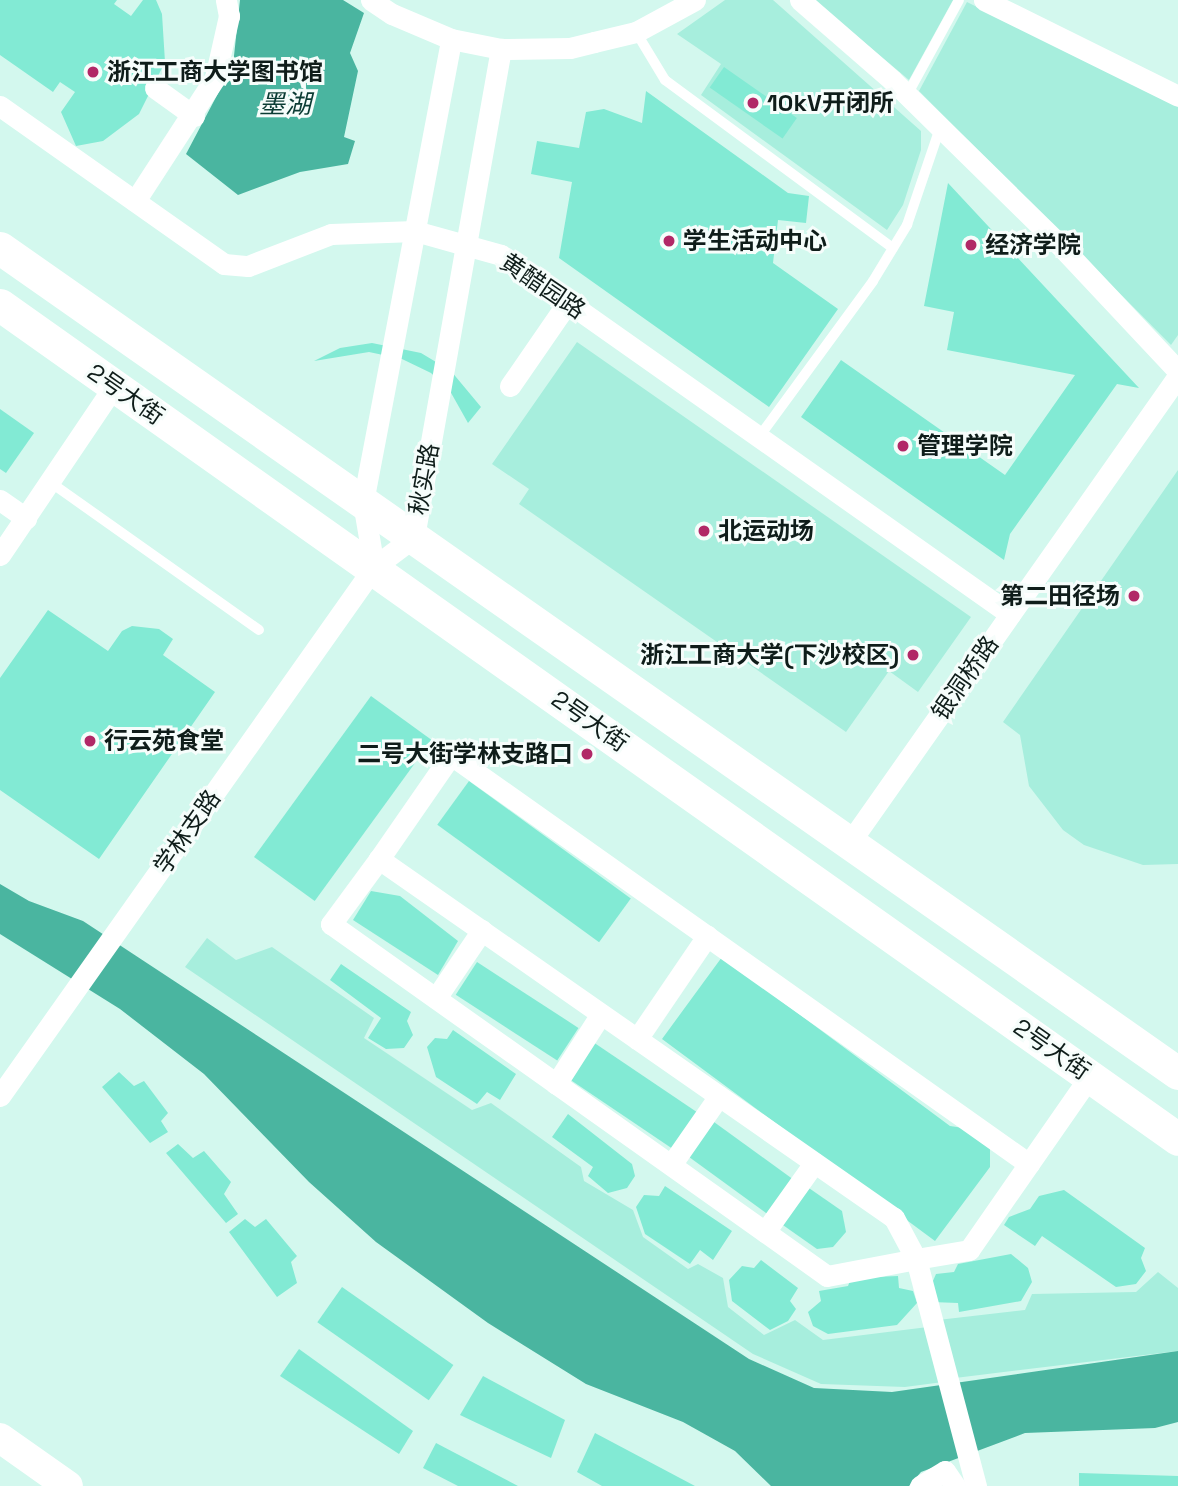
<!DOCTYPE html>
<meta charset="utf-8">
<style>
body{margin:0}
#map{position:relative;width:1178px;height:1486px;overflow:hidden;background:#d3f8ee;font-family:"Space Grotesk","Noto Sans SC",sans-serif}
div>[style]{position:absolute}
.green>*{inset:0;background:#a7eedd}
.water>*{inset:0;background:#4ab5a0}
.building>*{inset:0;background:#82ead4;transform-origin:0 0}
.lane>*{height:10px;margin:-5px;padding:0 5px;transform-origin:5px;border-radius:5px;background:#fff}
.street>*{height:21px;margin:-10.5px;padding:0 10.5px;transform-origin:10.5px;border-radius:10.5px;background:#fff}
.secondary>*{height:30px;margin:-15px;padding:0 15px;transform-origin:15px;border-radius:15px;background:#fff}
.primary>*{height:33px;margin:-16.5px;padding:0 16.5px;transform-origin:16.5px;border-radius:16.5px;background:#fff}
.dots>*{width:19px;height:19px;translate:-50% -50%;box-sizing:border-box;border:4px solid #f6fdfb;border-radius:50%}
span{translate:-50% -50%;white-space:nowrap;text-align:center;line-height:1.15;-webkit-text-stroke:6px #f6fdfb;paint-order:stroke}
.poi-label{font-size:24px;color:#0f1d1a;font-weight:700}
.left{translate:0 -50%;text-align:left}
.right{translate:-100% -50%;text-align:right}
.street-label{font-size:24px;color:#0f1d1a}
.water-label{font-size:26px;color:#0b3c34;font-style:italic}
</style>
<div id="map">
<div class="green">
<div style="clip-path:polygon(725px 0,773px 0,921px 131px,921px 150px,903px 205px,887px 230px,701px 95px,721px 64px,677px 34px)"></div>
<div style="clip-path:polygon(814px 0,953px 0,909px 80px)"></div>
<div style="clip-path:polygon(967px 2px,1178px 107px,1178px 335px,1171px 345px,919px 91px)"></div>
<div style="clip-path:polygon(577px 342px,971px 617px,918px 692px,889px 671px,846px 732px,519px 504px,529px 489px,492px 464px)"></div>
<div style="clip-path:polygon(1178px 470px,1178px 864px,1143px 865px,1084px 845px,1063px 830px,1029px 786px,1020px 735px,1003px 722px)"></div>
<div style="clip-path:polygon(207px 938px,236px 960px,272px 947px,374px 1018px,364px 1038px,472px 1110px,491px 1103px,581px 1167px,584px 1181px,633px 1210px,643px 1237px,688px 1269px,698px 1264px,723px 1278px,728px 1307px,764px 1335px,795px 1320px,823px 1340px,928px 1327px,943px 1382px,905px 1387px,821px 1384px,753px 1354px,185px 967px)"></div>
<div style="clip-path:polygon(1158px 1272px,1178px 1288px,1178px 1351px,955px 1378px,938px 1320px,1025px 1310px,1032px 1294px,1136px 1292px)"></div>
</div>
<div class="water">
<div style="clip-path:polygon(240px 0,343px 0,364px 13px,350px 53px,358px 71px,344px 137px,355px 141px,348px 164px,300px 172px,238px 195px,186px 154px,233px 65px)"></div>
<div style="clip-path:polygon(0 884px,29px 901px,83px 921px,749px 1359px,814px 1388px,892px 1392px,1178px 1351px,1178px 1422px,1155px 1428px,1025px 1433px,921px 1472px,909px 1486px,771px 1486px,735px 1451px,683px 1422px,586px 1384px,488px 1323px,376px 1242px,309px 1182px,204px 1074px,120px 1009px,0 934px)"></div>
</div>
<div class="building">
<div style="clip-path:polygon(0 0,117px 0,114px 4px,131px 16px,143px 0,156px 0,162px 14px,165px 62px,139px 114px,103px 141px,76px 146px,61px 112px,75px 92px,60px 82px,53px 92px,0 55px)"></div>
<div style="left:724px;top:67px;width:89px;height:25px;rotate:35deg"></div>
<div style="clip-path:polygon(646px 91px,788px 193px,809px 196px,806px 223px,778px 220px,773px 263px,838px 309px,769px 407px,559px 258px,572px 182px,531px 174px,537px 141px,579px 148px,586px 112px,604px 109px,642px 123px)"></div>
<div style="clip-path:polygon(948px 183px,1139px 388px,1117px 384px,1010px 534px,1004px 560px,801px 417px,841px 360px,1005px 475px,1075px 375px,947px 350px,954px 312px,924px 306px)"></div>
<div style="clip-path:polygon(372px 343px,421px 353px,451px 371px,481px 407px,468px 423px,450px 391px,431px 373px,402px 359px,369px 352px,314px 361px,340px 348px)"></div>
<div style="clip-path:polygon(0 409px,34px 433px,6px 473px,0 469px)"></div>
<div style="clip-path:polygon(48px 610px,108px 651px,122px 631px,132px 626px,159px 629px,173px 639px,163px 655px,215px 692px,99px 859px,0 790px,0 678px)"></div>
<div style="left:371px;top:696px;width:75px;height:199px;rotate:36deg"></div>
<div style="left:469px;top:781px;width:200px;height:54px;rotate:36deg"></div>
<div style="clip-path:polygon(371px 891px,400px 896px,458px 941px,438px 975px,353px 920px)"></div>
<div style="clip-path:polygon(722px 957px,950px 1126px,977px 1130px,990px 1145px,990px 1167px,935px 1241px,662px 1039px)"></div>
<div style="left:477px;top:962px;width:121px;height:39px;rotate:33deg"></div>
<div style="clip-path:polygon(341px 964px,411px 1012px,407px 1021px,413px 1035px,404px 1048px,386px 1049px,368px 1038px,381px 1018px,330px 980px)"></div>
<div style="clip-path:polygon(453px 1030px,516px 1074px,500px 1100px,487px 1092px,477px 1104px,436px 1077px,427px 1047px,435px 1038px,447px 1039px)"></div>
<div style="left:593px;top:1042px;width:126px;height:44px;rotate:34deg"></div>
<div style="clip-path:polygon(119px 1072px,134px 1086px,144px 1081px,168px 1113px,161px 1121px,168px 1132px,150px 1143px,102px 1087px)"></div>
<div style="clip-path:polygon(568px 1114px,632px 1164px,635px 1176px,627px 1188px,608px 1193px,588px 1176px,593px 1167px,552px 1137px)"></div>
<div style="left:714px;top:1122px;width:98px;height:43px;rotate:36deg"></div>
<div style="clip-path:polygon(178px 1144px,193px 1158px,204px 1151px,231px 1182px,224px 1194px,238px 1214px,226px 1223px,166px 1153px)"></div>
<div style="clip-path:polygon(665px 1186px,732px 1231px,713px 1260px,700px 1250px,690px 1264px,645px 1234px,636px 1207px,644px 1195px,659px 1196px)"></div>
<div style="clip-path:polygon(806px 1186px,842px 1211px,846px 1232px,833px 1247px,817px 1249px,780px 1223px)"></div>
<div style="clip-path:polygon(1064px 1190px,1145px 1248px,1141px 1258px,1146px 1271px,1136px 1284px,1116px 1287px,1042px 1236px,1035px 1246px,1004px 1225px,1009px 1217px,1030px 1209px,1039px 1196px)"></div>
<div style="clip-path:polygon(245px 1219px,255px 1227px,266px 1219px,297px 1256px,291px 1262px,297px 1283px,277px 1297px,229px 1232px)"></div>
<div style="clip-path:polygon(1011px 1254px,1028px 1268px,1032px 1282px,1021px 1301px,959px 1312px,958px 1303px,932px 1302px,929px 1290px,936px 1274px,954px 1272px,958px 1264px)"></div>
<div style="clip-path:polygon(761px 1260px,798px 1288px,790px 1301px,796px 1309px,788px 1321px,770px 1330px,732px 1301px,729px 1280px,742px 1266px,754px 1268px)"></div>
<div style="clip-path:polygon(898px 1276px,899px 1288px,913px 1291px,917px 1303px,897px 1325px,828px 1334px,813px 1326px,808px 1312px,821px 1301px,819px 1291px,848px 1286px,851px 1278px)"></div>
<div style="left:342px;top:1287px;width:136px;height:43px;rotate:35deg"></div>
<div style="clip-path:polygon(299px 1349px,413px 1431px,399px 1454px,280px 1376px)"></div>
<div style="clip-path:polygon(483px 1376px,565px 1420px,551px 1458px,460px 1415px)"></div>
<div style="clip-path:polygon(595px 1433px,695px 1486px,602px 1486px,577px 1472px)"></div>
<div style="clip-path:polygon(436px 1443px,518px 1486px,458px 1486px,423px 1468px)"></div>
<div style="clip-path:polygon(1079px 1473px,1178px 1476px,1178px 1486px,1079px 1486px)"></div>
</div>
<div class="lane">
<div style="left:636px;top:32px;width:56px;rotate:58.9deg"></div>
<div style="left:665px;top:80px;width:283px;rotate:36.4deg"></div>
<div style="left:907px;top:95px;width:108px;rotate:-61.3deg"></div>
<div style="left:759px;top:437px;width:193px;rotate:-53.8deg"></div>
<div style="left:873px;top:281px;width:66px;rotate:-58.7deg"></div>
<div style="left:907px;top:225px;width:102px;rotate:-71.2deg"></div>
<div style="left:50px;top:482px;width:256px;rotate:35.3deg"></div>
</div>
<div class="street">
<div style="left:371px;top:0;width:25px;rotate:34deg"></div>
<div style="left:392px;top:14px;width:64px;rotate:23deg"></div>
<div style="left:451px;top:39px;width:51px;rotate:11.3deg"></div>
<div style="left:501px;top:49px;width:69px;rotate:-0.8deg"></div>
<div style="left:570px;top:48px;width:25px;rotate:-14deg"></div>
<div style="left:594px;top:42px;width:43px;rotate:-13.4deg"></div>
<div style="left:636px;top:32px;width:67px;rotate:-28.5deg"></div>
<div style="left:800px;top:0;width:122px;rotate:41deg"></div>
<div style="left:892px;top:80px;width:228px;rotate:44.5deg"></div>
<div style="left:1055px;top:240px;width:180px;rotate:46.8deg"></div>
<div style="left:984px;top:0;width:216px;rotate:26.3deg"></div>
<div style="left:155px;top:88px;width:48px;rotate:35.7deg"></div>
<div style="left:0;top:106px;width:274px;rotate:35.2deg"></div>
<div style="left:224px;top:264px;width:24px;rotate:5deg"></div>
<div style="left:248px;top:266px;width:89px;rotate:-21.1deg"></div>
<div style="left:331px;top:234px;width:84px;rotate:-2deg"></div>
<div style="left:415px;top:231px;width:89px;rotate:15.6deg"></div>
<div style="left:501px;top:255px;width:623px;rotate:35.2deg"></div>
<div style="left:135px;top:201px;width:147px;rotate:-57deg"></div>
<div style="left:215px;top:78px;width:64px;rotate:-77.3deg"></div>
<div style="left:229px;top:16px;width:16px;rotate:-101deg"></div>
<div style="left:510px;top:386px;width:102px;rotate:-55.4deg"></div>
<div style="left:0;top:500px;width:32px;rotate:35deg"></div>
<div style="left:0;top:555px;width:204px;rotate:-56deg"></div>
<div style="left:374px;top:567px;width:66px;rotate:-99.6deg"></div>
<div style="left:363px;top:502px;width:471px;rotate:-79.2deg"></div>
<div style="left:850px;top:842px;width:570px;rotate:-54.86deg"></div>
<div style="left:379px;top:859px;width:126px;rotate:-55.3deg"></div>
<div style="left:451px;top:755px;width:708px;rotate:35.28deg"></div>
<div style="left:436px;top:998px;width:82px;rotate:-55.9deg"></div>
<div style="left:637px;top:1039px;width:125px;rotate:-55.8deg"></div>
<div style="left:556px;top:1084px;width:83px;rotate:-57.3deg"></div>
<div style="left:0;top:1096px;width:648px;rotate:-54.74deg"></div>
<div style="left:374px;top:567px;width:50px;rotate:-36.9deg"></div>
<div style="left:414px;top:537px;width:496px;rotate:-79.9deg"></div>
<div style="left:671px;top:1165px;width:84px;rotate:-55.2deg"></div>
<div style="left:765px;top:1232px;width:85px;rotate:-54.6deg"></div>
<div style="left:920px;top:1486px;width:29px;rotate:-31deg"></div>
<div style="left:945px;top:1471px;width:18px;rotate:56deg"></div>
<div style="left:976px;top:1486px;width:235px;rotate:-104.8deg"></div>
<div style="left:916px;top:1259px;width:47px;rotate:-118.2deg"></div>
<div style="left:894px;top:1218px;width:628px;rotate:-145.12deg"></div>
<div style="left:379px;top:859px;width:81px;rotate:126.4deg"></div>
<div style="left:331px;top:924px;width:608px;rotate:35.36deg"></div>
<div style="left:827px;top:1276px;width:91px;rotate:-10.8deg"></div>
<div style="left:916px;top:1259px;width:54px;rotate:-9.6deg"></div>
<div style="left:969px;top:1250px;width:212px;rotate:-55.2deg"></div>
</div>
<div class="secondary">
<div style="left:0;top:1438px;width:83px;rotate:35.2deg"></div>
</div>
<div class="primary">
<div style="left:0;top:248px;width:1438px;rotate:35.01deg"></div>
<div style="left:0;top:305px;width:1443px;rotate:35.3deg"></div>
</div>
<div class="dots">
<div style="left:93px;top:72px;background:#b12867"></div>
<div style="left:753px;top:103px;background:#b12867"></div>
<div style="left:669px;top:241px;background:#b12867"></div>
<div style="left:971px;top:245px;background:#b12867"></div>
<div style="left:903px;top:446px;background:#b12867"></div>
<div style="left:704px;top:531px;background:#b12867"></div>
<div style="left:1134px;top:596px;background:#b12867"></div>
<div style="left:913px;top:655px;background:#b12867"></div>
<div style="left:90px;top:741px;background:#b12867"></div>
<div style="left:587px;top:754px;background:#b12867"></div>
</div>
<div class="poi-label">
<span class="left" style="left:107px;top:72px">浙江工商大学图书馆</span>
<span class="left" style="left:767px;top:103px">10kV开闭所</span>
<span class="left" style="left:683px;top:241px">学生活动中心</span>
<span class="left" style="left:985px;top:245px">经济学院</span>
<span class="left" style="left:917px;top:446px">管理学院</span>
<span class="left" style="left:718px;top:531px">北运动场</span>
<span class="right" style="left:1120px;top:596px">第二田径场</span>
<span class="right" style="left:899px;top:655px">浙江工商大学(下沙校区)</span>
<span class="left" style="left:104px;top:741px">行云苑食堂</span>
<span class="right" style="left:573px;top:754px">二号大街学林支路口</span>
</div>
<div class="street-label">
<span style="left:543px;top:286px;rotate:34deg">黄醋园路</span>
<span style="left:126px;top:394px;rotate:35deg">2号大街</span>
<span style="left:424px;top:479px;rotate:-80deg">秋实路</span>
<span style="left:965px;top:678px;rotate:-55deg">银洞桥路</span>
<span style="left:590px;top:721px;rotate:35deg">2号大街</span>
<span style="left:187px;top:832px;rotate:-55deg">学林支路</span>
<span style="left:1052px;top:1049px;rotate:35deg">2号大街</span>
</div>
<div class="water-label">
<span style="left:285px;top:105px">墨湖</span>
</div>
</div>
